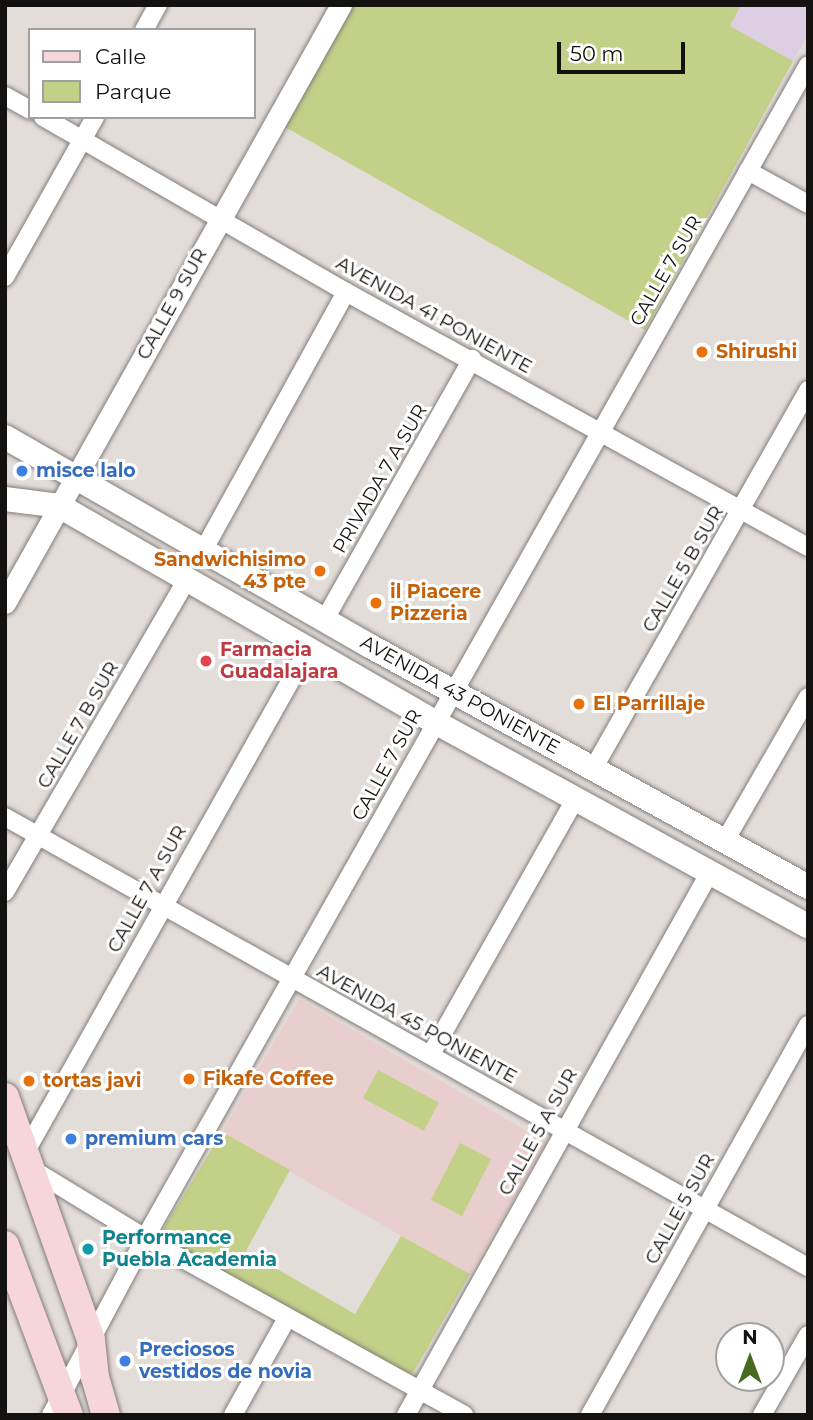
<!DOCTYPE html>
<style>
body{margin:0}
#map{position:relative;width:813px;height:1420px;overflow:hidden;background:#e3ddda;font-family:Montserrat,sans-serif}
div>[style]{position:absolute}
.commercial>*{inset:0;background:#dccfe3}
.education>*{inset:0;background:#e8cecc;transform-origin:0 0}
.green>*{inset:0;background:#c3d088;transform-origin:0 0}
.roads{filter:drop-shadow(0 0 2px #827d7a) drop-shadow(0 0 2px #827d7a)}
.minor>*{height:18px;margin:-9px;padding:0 9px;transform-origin:9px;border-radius:9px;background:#fff}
.tertiary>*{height:21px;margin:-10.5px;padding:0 10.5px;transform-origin:10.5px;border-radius:10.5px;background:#fff}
.secondary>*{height:24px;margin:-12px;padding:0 12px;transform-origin:12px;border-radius:12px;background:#fff}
.primary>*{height:28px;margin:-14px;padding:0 14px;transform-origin:14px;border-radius:14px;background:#f6d6da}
.dots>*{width:19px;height:19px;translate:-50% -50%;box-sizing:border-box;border:4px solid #fff;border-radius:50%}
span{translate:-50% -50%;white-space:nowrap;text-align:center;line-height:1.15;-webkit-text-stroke:6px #fff;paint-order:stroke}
.street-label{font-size:19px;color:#141211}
.food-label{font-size:19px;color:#c56008;font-weight:700}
.left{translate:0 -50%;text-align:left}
.right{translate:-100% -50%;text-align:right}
.shop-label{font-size:19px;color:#366cbe;font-weight:700}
.health-label{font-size:19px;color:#be3a42;font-weight:700}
.culture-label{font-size:19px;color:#0d838f;font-weight:700}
.frame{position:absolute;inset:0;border:7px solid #141211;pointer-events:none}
.legend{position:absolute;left:28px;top:28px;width:228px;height:91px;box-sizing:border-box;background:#fff;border:2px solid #a1a0a0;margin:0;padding:9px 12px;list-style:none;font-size:21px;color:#141211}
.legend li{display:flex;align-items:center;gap:14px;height:35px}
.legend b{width:35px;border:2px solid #a1a0a0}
.north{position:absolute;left:715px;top:1322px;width:70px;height:70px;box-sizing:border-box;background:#fff;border:2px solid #a1a0a0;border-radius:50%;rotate:0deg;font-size:19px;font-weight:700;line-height:28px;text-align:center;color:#141211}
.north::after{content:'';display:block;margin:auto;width:24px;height:32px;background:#486920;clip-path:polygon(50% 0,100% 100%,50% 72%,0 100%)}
.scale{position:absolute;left:557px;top:42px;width:128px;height:32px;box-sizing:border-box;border:4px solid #141211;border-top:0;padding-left:9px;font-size:21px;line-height:24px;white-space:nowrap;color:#141211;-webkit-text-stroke:5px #fff;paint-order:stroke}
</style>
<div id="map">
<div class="commercial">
<div style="clip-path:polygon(741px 5px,808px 5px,808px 35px,793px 61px,730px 26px)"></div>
</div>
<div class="education">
<div style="left:299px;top:999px;width:286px;height:154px;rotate:30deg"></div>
</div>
<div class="green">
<div style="clip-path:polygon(353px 5px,741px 5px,730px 26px,793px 61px,645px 330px,285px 127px)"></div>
<div style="left:378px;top:1070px;width:69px;height:32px;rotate:28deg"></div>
<div style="clip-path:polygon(222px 1132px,290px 1170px,246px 1251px,355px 1314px,401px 1236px,470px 1274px,413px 1373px,398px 1375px,164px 1245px,162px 1231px)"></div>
<div style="left:460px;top:1143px;width:35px;height:64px;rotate:27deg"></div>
</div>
<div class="roads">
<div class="minor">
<div style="left:144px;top:30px;width:29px;rotate:-61deg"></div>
<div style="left:5px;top:96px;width:29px;rotate:29deg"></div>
<div style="left:43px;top:117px;width:350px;rotate:30deg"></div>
<div style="left:346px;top:292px;width:528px;rotate:28.9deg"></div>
<div style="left:748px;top:171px;width:68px;rotate:28.8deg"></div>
<div style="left:5px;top:277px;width:184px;rotate:-60.6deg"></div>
<div style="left:203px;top:551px;width:296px;rotate:-61.1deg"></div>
<div style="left:325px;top:619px;width:299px;rotate:-60.5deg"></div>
<div style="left:593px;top:769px;width:436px;rotate:-60.4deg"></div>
<div style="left:5px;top:817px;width:920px;rotate:29.27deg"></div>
<div style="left:726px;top:839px;width:164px;rotate:-60deg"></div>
<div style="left:5px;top:892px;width:362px;rotate:-59.8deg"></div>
<div style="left:431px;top:1054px;width:294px;rotate:-60.5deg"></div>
<div style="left:26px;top:1151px;width:577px;rotate:-60.64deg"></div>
<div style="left:32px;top:1169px;width:132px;rotate:31.4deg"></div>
<div style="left:145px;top:1238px;width:365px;rotate:29deg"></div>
<div style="left:51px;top:1415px;width:200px;rotate:-62deg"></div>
<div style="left:145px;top:1238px;width:1347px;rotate:-60.52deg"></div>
<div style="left:233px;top:1415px;width:111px;rotate:-60.9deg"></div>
<div style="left:406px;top:1415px;width:622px;rotate:-60.76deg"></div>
<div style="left:590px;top:1415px;width:447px;rotate:-60.8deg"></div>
<div style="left:762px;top:1415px;width:92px;rotate:-60.1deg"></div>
</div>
<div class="tertiary">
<div style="left:5px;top:603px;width:686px;rotate:-60.67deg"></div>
</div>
<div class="secondary">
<div style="left:5px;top:437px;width:421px;rotate:29.8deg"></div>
<div style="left:370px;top:646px;width:500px;rotate:28.8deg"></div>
<div style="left:5px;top:499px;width:47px;rotate:7.3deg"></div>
<div style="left:52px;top:505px;width:17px;rotate:21deg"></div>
<div style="left:68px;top:511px;width:423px;rotate:29.9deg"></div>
<div style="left:435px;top:722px;width:425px;rotate:28.7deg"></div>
</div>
<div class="primary">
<div style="left:5px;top:1097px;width:258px;rotate:70.5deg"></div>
<div style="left:91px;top:1340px;width:37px;rotate:84deg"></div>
<div style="left:95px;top:1377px;width:40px;rotate:74deg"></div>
<div style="left:5px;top:1245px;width:182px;rotate:69.4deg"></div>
</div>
</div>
<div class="dots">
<div style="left:702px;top:352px;background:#e8710a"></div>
<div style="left:22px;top:471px;background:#3f7fe0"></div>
<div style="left:320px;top:571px;background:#e8710a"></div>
<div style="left:376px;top:603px;background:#e8710a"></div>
<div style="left:206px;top:661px;background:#e0444e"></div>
<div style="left:579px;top:704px;background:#e8710a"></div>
<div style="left:189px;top:1079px;background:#e8710a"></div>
<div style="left:29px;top:1081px;background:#e8710a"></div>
<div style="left:71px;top:1139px;background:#3f7fe0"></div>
<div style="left:88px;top:1249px;background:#0f9aa8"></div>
<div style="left:125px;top:1361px;background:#3f7fe0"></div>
</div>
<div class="street-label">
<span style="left:666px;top:271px;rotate:-60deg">CALLE 7 SUR</span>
<span style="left:172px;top:304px;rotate:-61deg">CALLE 9 SUR</span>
<span style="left:434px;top:315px;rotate:29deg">AVENIDA 41 PONIENTE</span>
<span style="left:380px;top:479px;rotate:-60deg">PRIVADA 7 A SUR</span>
<span style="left:683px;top:569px;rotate:-60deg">CALLE 5 B SUR</span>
<span style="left:460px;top:695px;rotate:29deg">AVENIDA 43 PONIENTE</span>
<span style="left:78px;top:725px;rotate:-60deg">CALLE 7 B SUR</span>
<span style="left:387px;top:765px;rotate:-61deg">CALLE 7 SUR</span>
<span style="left:147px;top:889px;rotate:-61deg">CALLE 7 A SUR</span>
<span style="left:417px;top:1024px;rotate:29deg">AVENIDA 45 PONIENTE</span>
<span style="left:538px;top:1132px;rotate:-61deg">CALLE 5 A SUR</span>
<span style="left:680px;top:1209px;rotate:-61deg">CALLE 5 SUR</span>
</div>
<div class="food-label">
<span class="left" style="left:716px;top:352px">Shirushi</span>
<span class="right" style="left:306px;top:571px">Sandwichisimo<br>43 pte</span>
<span class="left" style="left:390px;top:603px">il Piacere<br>Pizzeria</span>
<span class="left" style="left:593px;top:704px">El Parrillaje</span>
<span class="left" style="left:203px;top:1079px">Fikafe Coffee</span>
<span class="left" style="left:43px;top:1081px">tortas javi</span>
</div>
<div class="shop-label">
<span class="left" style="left:36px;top:471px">misce lalo</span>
<span class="left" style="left:85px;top:1139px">premium cars</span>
<span class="left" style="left:139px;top:1361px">Preciosos<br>vestidos de novia</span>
</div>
<div class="health-label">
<span class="left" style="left:220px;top:661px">Farmacia<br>Guadalajara</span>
</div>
<div class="culture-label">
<span class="left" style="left:102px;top:1249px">Performance<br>Puebla Academia</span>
</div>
<div class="frame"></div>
<ul class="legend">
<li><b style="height:9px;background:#f6d6da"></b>Calle</li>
<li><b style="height:19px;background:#c3d088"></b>Parque</li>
</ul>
<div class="north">N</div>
<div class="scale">50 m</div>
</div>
